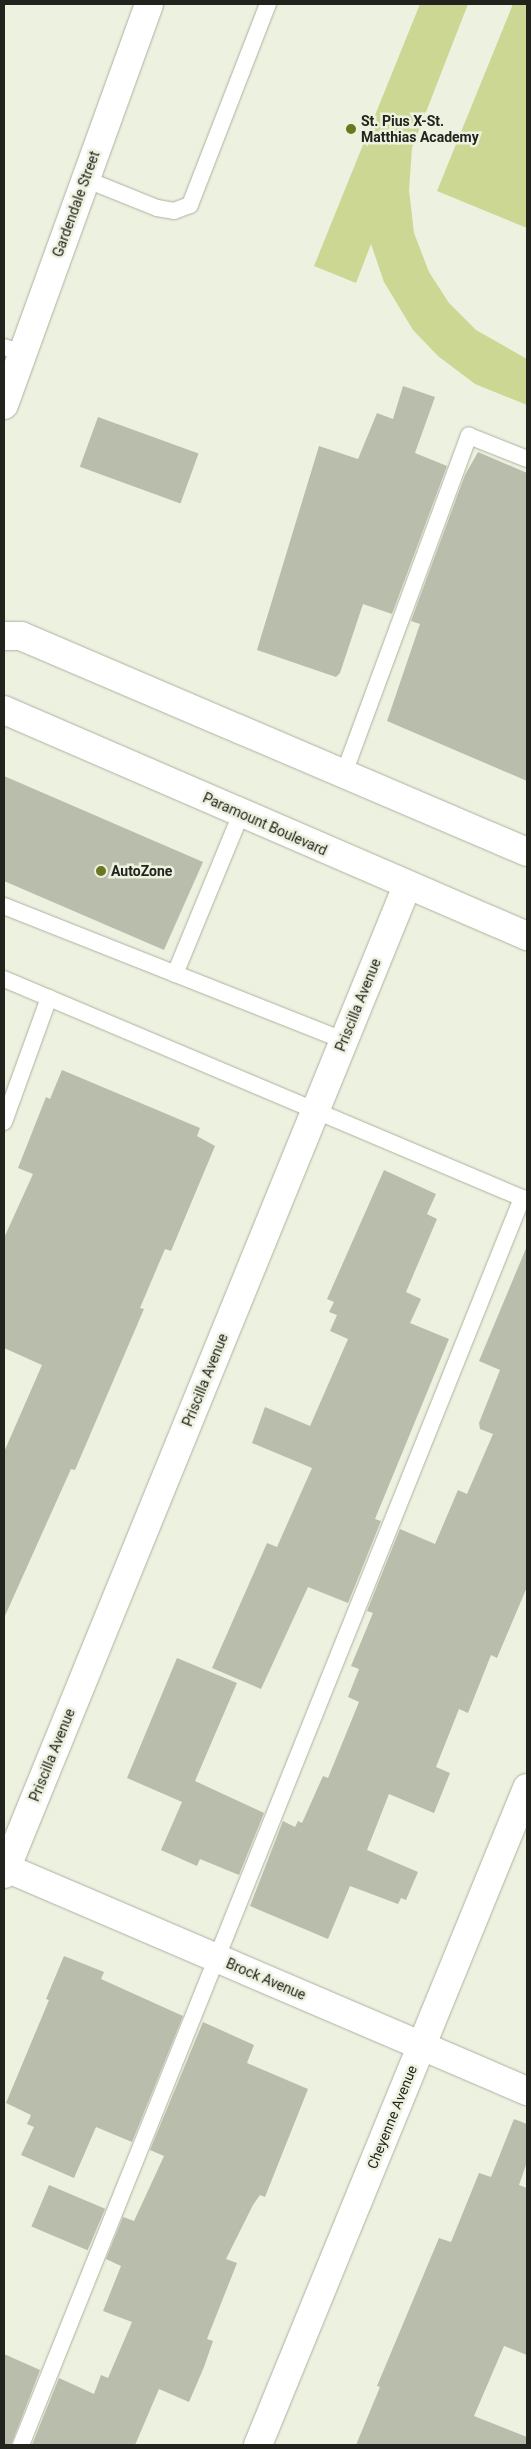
<!DOCTYPE html>
<style>
body{margin:0}
#map{position:relative;width:531px;height:2449px;overflow:hidden;background:#edf1df;font-family:Roboto,sans-serif}
div>[style]{position:absolute}
.green>*{inset:0;background:#cbd793}
.building>*{inset:0;background:#b9bdac;transform-origin:0 0}
.roads{filter:drop-shadow(0 0 1px #aeb1a0) drop-shadow(0 0 1px #aeb1a0)}
.service>*{height:16px;margin:-8px;padding:0 8px;transform-origin:8px;border-radius:8px;background:#fff}
.minor>*{height:28px;margin:-14px;padding:0 14px;transform-origin:14px;border-radius:14px;background:#fff}
.tertiary>*{height:28px;margin:-14px;padding:0 14px;transform-origin:14px;border-radius:14px;background:#fff}
.secondary>*{height:28px;margin:-14px;padding:0 14px;transform-origin:14px;border-radius:14px;background:#fff}
.dots>*{width:14px;height:14px;translate:-50% -50%;box-sizing:border-box;border:2px solid #edf1df;border-radius:50%}
span{translate:-50% -50%;white-space:nowrap;text-align:center;line-height:1.15;-webkit-text-stroke:5px #edf1df;paint-order:stroke}
.poi-label{font-size:14px;color:#21231c;font-weight:700}
.left{translate:0 -50%;text-align:left}
.street-label{font-size:14px;color:#21231c}
.frame{position:absolute;inset:0;border:5px solid #21231c;pointer-events:none}
</style>
<div id="map">
<div class="green">
<div style="clip-path:polygon(420px 4px,468px 4px,412px 148px,409px 190px,414px 233px,429px 272px,449px 303px,476px 330px,527px 359px,527px 405px,475px 384px,438px 356px,413px 330px,384px 282px,371px 244px,356px 283px,314px 266px)"></div>
<div style="clip-path:polygon(513px 4px,527px 4px,527px 228px,437px 191px)"></div>
</div>
<div class="building">
<div style="clip-path:polygon(403px 386px,435px 397px,415px 453px,447px 466px,392px 614px,363px 604px,340px 673px,336px 677px,257px 650px,319px 446px,358px 459px,377px 413px,393px 419px)"></div>
<div style="left:98px;top:417px;width:107px;height:53px;rotate:20deg"></div>
<div style="clip-path:polygon(478px 452px,527px 473px,527px 781px,387px 721px,420px 624px,411px 621px,465px 475px)"></div>
<div style="clip-path:polygon(4px 776px,203px 862px,164px 950px,4px 881px)"></div>
<div style="clip-path:polygon(62px 1070px,200px 1128px,197px 1136px,215px 1146px,171px 1251px,165px 1249px,140px 1308px,144px 1309px,75px 1470px,71px 1469px,4px 1618px,4px 1452px,42px 1365px,4px 1348px,4px 1238px,33px 1174px,18px 1168px,46px 1097px,50px 1099px)"></div>
<div style="clip-path:polygon(384px 1170px,436px 1194px,427px 1214px,437px 1219px,406px 1292px,421px 1299px,410px 1323px,449px 1339px,375px 1519px,381px 1521px,348px 1603px,308px 1587px,261px 1689px,212px 1668px,267px 1543px,277px 1547px,312px 1468px,252px 1443px,265px 1407px,310px 1426px,348px 1339px,330px 1331px,337px 1315px,329px 1312px,334px 1302px,327px 1299px)"></div>
<div style="clip-path:polygon(527px 1246px,527px 1587px,497px 1658px,491px 1655px,468px 1713px,459px 1709px,436px 1767px,450px 1773px,434px 1813px,389px 1794px,367px 1850px,418px 1872px,406px 1900px,401px 1898px,398px 1904px,350px 1886px,328px 1939px,250px 1906px,283px 1821px,295px 1827px,298px 1821px,302px 1823px,323px 1776px,328px 1778px,359px 1702px,348px 1697px,359px 1669px,351px 1666px,373px 1613px,367px 1611px,400px 1529px,435px 1544px,458px 1490px,467px 1494px,493px 1434px,480px 1429px,479px 1423px,500px 1370px,479px 1361px)"></div>
<div style="clip-path:polygon(177px 1658px,237px 1683px,195px 1781px,264px 1813px,239px 1875px,200px 1859px,197px 1866px,161px 1850px,182px 1802px,127px 1778px)"></div>
<div style="clip-path:polygon(64px 1956px,104px 1972px,101px 1979px,183px 2016px,132px 2142px,96px 2127px,74px 2178px,21px 2155px,34px 2127px,27px 2124px,31px 2115px,6px 2103px,49px 2000px,46px 1999px)"></div>
<div style="clip-path:polygon(203px 2022px,254px 2045px,247px 2063px,308px 2089px,265px 2197px,260px 2195px,253px 2205px,226px 2259px,237px 2263px,207px 2339px,213px 2341px,204px 2367px,189px 2402px,159px 2389px,135px 2445px,32px 2445px,59px 2378px,94px 2394px,101px 2375px,108px 2378px,132px 2322px,103px 2311px,121px 2266px,106px 2259px,123px 2217px,134px 2221px,164px 2156px,150px 2150px)"></div>
<div style="clip-path:polygon(514px 2119px,527px 2124px,527px 2162px,519px 2185px,527px 2188px,527px 2355px,504px 2346px,474px 2416px,527px 2437px,527px 2445px,356px 2445px,380px 2387px,377px 2386px,439px 2238px,451px 2242px,479px 2173px,491px 2177px)"></div>
<div style="left:49px;top:2185px;width:61px;height:45px;rotate:23deg"></div>
<div style="clip-path:polygon(4px 2354px,40px 2370px,11px 2445px,4px 2445px)"></div>
</div>
<div class="roads">
<div class="service">
<div style="left:85px;top:179px;width:78px;rotate:21.9deg"></div>
<div style="left:157px;top:208px;width:17px;rotate:10deg"></div>
<div style="left:174px;top:211px;width:17px;rotate:-21deg"></div>
<div style="left:190px;top:205px;width:216px;rotate:-68.8deg"></div>
<div style="left:4px;top:347px;width:20px;rotate:18deg"></div>
<div style="left:343px;top:776px;width:363px;rotate:-69.7deg"></div>
<div style="left:469px;top:436px;width:62px;rotate:21.6deg"></div>
<div style="left:4px;top:906px;width:365px;rotate:21.6deg"></div>
<div style="left:175px;top:974px;width:173px;rotate:-67.6deg"></div>
<div style="left:4px;top:979px;width:568px;rotate:22.91deg"></div>
<div style="left:4px;top:1122px;width:132px;rotate:-70.1deg"></div>
<div style="left:21px;top:2445px;width:1344px;rotate:-68.11deg"></div>
</div>
<div class="minor">
<div style="left:4px;top:1867px;width:569px;rotate:23.19deg"></div>
<div style="left:4px;top:1874px;width:1067px;rotate:-67.81deg"></div>
<div style="left:258px;top:2445px;width:710px;rotate:-67.73deg"></div>
</div>
<div class="tertiary">
<div style="left:4px;top:405px;width:426px;rotate:-70.1deg"></div>
</div>
<div class="secondary">
<div style="left:4px;top:636px;width:17px"></div>
<div style="left:21px;top:636px;width:550px;rotate:23.12deg"></div>
<div style="left:4px;top:710px;width:570px;rotate:23.37deg"></div>
</div>
</div>
<div class="dots">
<div style="left:351px;top:129px;background:#6b7621"></div>
<div style="left:101px;top:871px;background:#6b7621"></div>
</div>
<div class="poi-label">
<span class="left" style="left:361px;top:129px">St. Pius X-St.<br>Matthias Academy</span>
<span class="left" style="left:111px;top:871px">AutoZone</span>
</div>
<div class="street-label">
<span style="left:76px;top:204px;rotate:-70deg">Gardendale Street</span>
<span style="left:265px;top:824px;rotate:24deg">Paramount Boulevard</span>
<span style="left:358px;top:1005px;rotate:-68deg">Priscilla Avenue</span>
<span style="left:205px;top:1380px;rotate:-68deg">Priscilla Avenue</span>
<span style="left:52px;top:1755px;rotate:-68deg">Priscilla Avenue</span>
<span style="left:266px;top:1979px;rotate:23deg">Brock Avenue</span>
<span style="left:392px;top:2117px;rotate:-68deg">Cheyenne Avenue</span>
</div>
<div class="frame"></div>
</div>
